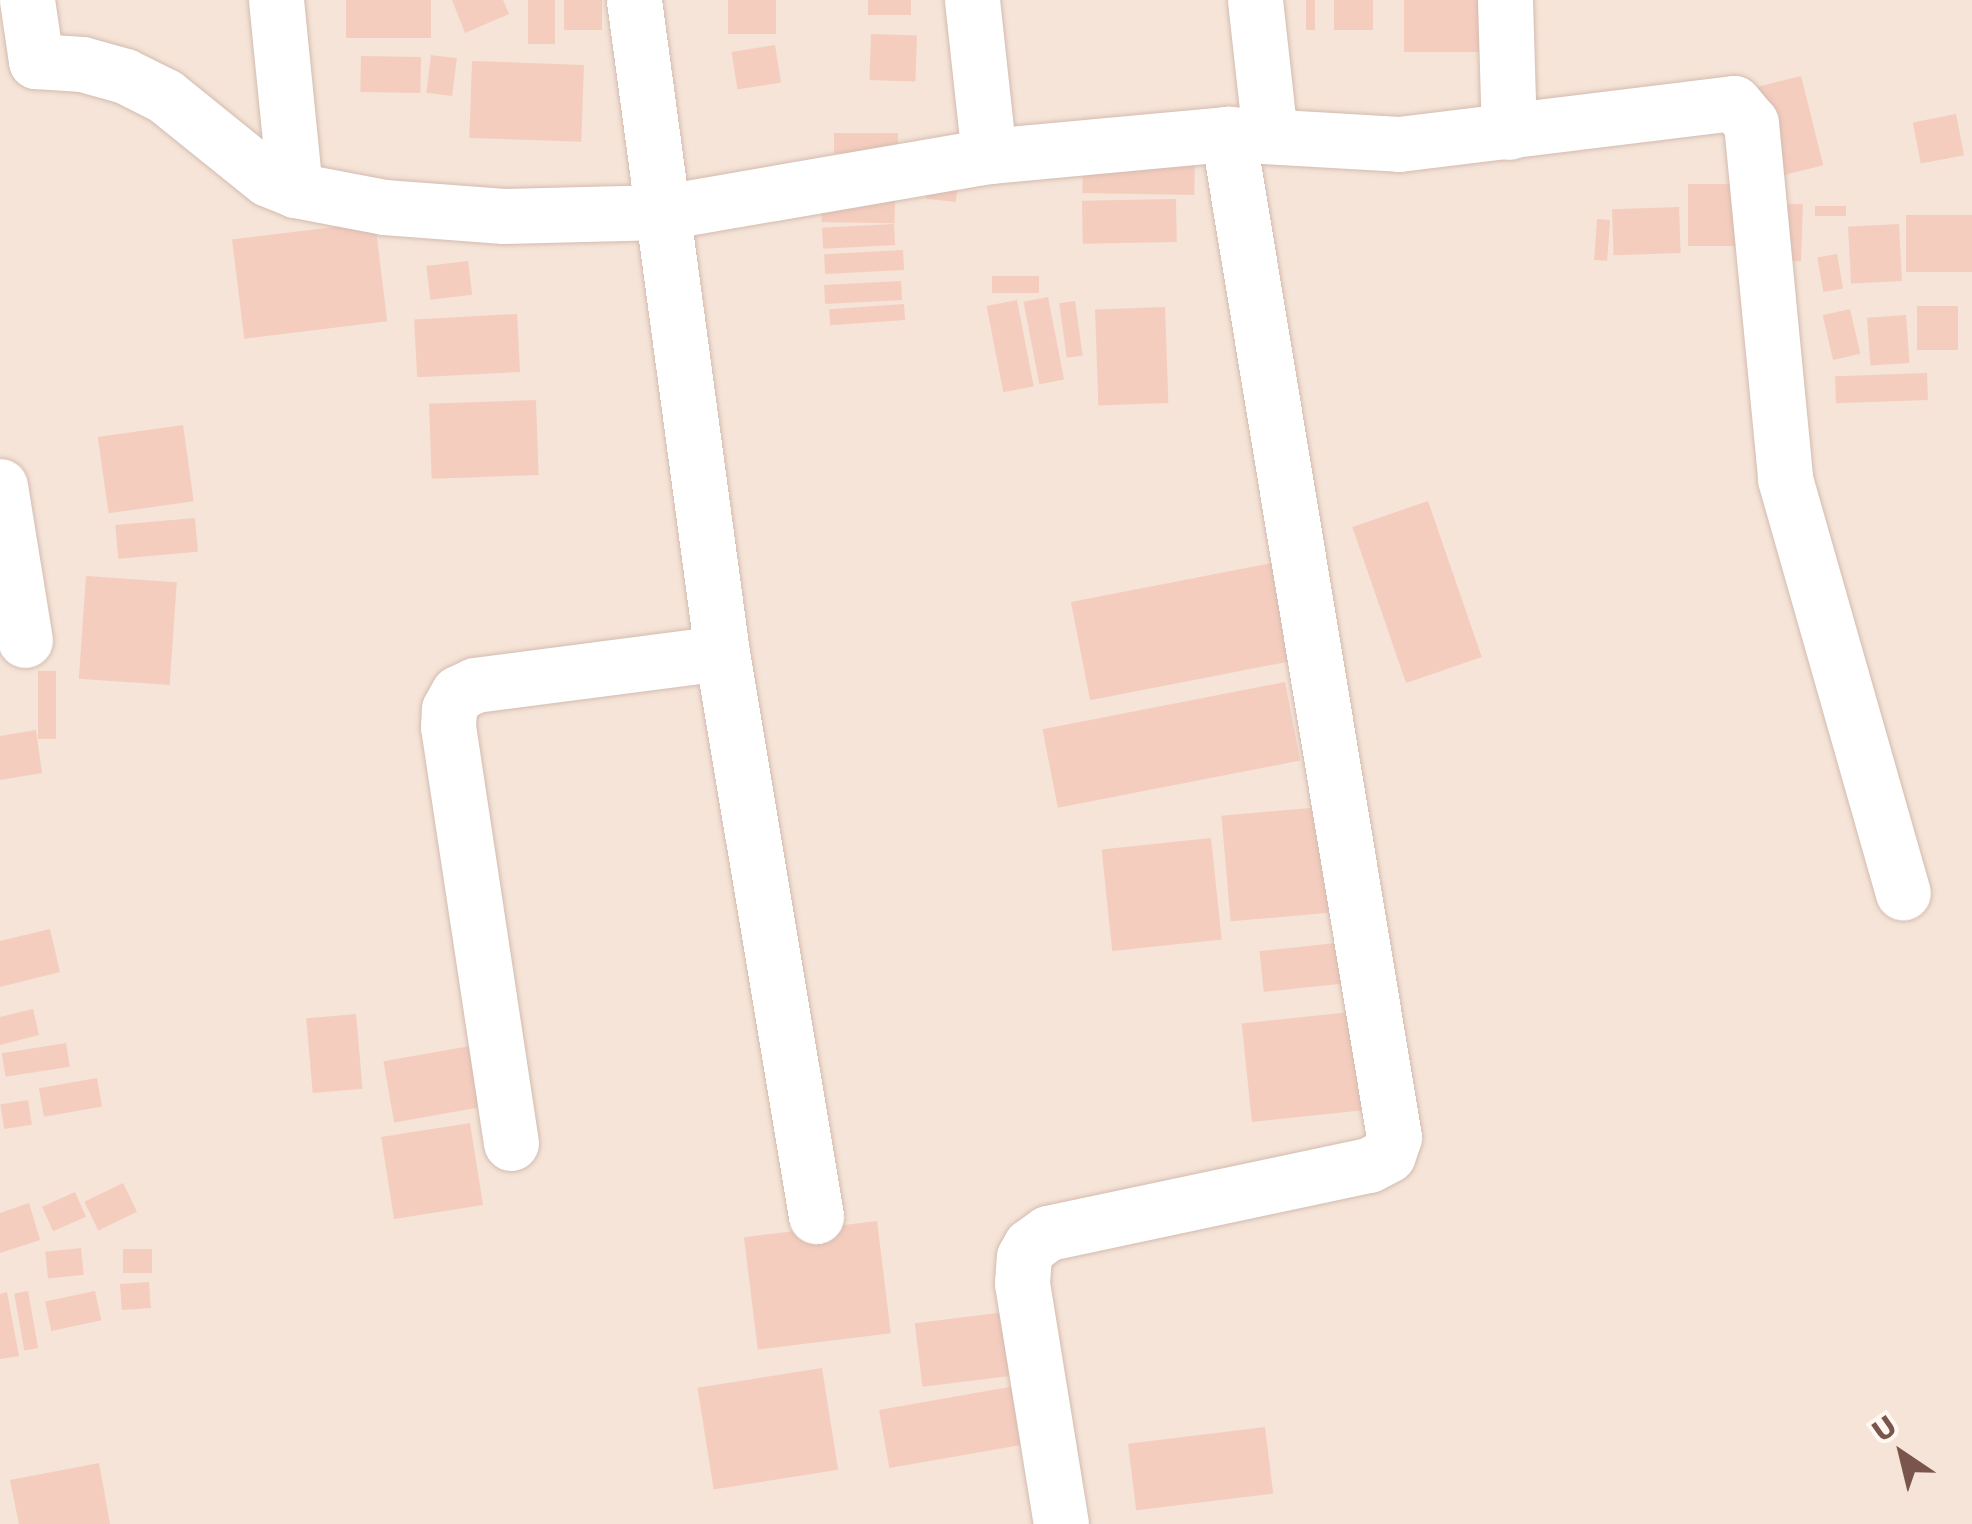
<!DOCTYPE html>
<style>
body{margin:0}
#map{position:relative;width:1972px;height:1524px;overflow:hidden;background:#fdf3e9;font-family:"DejaVu Sans",sans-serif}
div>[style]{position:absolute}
.residential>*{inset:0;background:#f5e4d7;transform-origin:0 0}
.building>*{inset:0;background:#f4cdbf;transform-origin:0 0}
.roads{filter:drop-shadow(0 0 2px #d3bbb0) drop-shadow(0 0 2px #d3bbb0)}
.street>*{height:55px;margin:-27.5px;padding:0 27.5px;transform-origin:27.5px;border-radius:27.5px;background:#fff}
span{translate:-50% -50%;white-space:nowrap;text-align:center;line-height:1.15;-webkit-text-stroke:8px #fff7f0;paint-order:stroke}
.north{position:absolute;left:1852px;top:1404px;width:100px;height:100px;-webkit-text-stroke:8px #fff7f0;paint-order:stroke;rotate:325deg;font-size:28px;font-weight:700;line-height:40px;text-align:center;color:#7a554b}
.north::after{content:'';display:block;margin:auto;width:35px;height:45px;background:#7a554b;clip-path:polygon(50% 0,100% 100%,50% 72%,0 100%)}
</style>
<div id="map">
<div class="residential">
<div style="left:0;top:0;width:1972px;height:1524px"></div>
</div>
<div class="building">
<div style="left:346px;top:0;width:85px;height:38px"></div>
<div style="clip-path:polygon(452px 0,503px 0,509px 14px,465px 33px)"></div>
<div style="left:528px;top:0;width:27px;height:44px"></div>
<div style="left:564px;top:0;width:38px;height:30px"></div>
<div style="left:728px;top:0;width:48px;height:34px"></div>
<div style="left:868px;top:0;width:43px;height:15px"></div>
<div style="left:1306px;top:0;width:9px;height:30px"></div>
<div style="left:1334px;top:0;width:39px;height:30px"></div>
<div style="left:1404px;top:0;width:94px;height:52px"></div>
<div style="left:871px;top:34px;width:46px;height:46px;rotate:2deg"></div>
<div style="left:775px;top:45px;width:38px;height:44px;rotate:81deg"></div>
<div style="left:431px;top:55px;width:26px;height:38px;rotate:7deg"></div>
<div style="left:361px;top:56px;width:60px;height:36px;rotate:1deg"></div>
<div style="left:472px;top:61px;width:112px;height:77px;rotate:2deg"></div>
<div style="left:1801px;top:76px;width:92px;height:51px;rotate:76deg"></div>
<div style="left:1956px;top:114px;width:42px;height:44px;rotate:79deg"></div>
<div style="left:834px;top:133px;width:64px;height:20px"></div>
<div style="left:1083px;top:151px;width:112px;height:42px;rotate:1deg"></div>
<div style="left:929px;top:170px;width:30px;height:29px;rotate:6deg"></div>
<div style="left:1688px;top:184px;width:50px;height:62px"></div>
<div style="left:822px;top:197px;width:73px;height:25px;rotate:1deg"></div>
<div style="left:1176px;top:199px;width:43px;height:94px;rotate:89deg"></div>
<div style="left:1769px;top:203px;width:34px;height:57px;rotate:2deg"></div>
<div style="left:1846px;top:206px;width:10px;height:31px;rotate:90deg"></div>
<div style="left:1679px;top:207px;width:46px;height:67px;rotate:88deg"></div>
<div style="left:1972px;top:215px;width:57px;height:66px;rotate:90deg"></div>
<div style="left:1597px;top:219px;width:13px;height:41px;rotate:4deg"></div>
<div style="left:375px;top:222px;width:100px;height:144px;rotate:83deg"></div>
<div style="left:894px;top:224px;width:21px;height:72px;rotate:87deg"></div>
<div style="left:1899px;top:224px;width:57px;height:51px;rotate:87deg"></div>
<div style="left:903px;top:250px;width:20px;height:79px;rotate:87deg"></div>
<div style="left:1837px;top:254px;width:35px;height:20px;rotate:80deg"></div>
<div style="left:468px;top:261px;width:34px;height:42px;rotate:83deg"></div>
<div style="left:1039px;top:276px;width:17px;height:47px;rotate:90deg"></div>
<div style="left:901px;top:281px;width:19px;height:77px;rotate:87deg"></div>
<div style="left:1048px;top:297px;width:84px;height:25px;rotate:79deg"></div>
<div style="left:1017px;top:300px;width:88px;height:31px;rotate:79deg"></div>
<div style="left:1075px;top:301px;width:55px;height:16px;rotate:82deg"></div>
<div style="left:904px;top:304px;width:16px;height:75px;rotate:86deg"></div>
<div style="left:1958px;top:306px;width:44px;height:41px;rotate:90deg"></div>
<div style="left:1165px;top:307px;width:96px;height:70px;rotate:88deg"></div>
<div style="left:1850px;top:309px;width:46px;height:28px;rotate:77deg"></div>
<div style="left:517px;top:314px;width:58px;height:103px;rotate:87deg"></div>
<div style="left:1906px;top:315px;width:48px;height:39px;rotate:86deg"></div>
<div style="left:1927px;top:373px;width:27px;height:92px;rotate:88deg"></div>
<div style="left:536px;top:400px;width:75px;height:107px;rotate:88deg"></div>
<div style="left:183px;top:425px;width:77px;height:86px;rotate:82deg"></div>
<div style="left:1428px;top:501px;width:165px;height:80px;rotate:71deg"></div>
<div style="left:195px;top:518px;width:34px;height:80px;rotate:85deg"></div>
<div style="left:1282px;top:561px;width:100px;height:215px;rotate:79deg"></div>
<div style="left:86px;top:576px;width:91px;height:103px;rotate:4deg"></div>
<div style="left:38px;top:671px;width:18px;height:68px"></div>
<div style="left:1285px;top:682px;width:80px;height:247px;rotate:79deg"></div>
<div style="clip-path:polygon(36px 730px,42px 773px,0 780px,0 736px)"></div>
<div style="left:1333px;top:806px;width:106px;height:112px;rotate:85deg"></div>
<div style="left:1211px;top:838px;width:102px;height:110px;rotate:84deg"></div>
<div style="clip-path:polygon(50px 929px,60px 972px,0 987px,0 941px)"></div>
<div style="left:1356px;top:941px;width:41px;height:97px;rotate:84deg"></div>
<div style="clip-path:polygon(33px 1009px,39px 1035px,0 1045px,0 1017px)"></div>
<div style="left:1360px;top:1011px;width:99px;height:119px;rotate:84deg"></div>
<div style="left:356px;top:1014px;width:75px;height:50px;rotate:85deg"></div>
<div style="left:66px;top:1043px;width:24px;height:65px;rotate:81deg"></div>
<div style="left:476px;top:1045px;width:62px;height:94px;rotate:80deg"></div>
<div style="left:97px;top:1078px;width:29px;height:59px;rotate:80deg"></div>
<div style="left:28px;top:1100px;width:25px;height:28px;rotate:81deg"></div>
<div style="left:470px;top:1123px;width:83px;height:90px;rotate:81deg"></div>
<div style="left:123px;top:1183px;width:32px;height:43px;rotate:64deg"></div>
<div style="left:75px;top:1192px;width:27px;height:36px;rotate:66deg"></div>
<div style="clip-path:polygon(29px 1203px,40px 1240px,0 1253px,0 1213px)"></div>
<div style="left:877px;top:1221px;width:113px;height:134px;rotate:83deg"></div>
<div style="left:81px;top:1248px;width:27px;height:36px;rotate:84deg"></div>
<div style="left:123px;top:1249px;width:29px;height:24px"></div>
<div style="left:149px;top:1282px;width:26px;height:29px;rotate:86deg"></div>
<div style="left:28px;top:1291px;width:58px;height:14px;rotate:80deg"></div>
<div style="left:95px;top:1291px;width:30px;height:51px;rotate:78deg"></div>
<div style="clip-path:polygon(7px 1292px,19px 1356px,0 1359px,0 1294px)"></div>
<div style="left:1014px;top:1311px;width:64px;height:100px;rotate:83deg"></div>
<div style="left:822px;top:1368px;width:103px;height:126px;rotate:81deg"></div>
<div style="left:1015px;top:1386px;width:59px;height:138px;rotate:80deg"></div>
<div style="left:1265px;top:1427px;width:67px;height:138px;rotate:83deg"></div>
<div style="clip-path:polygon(99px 1463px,110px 1524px,19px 1524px,10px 1480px)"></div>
</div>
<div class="roads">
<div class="street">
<div style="left:27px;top:0;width:62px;rotate:81.6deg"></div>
<div style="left:36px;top:61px;width:46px;rotate:3.7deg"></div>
<div style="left:82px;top:64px;width:45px;rotate:15.6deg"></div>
<div style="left:125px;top:76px;width:45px;rotate:26.6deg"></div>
<div style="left:165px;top:96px;width:132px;rotate:38.9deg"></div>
<div style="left:268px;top:179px;width:29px;rotate:22deg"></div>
<div style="left:276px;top:0;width:191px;rotate:84.3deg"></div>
<div style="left:295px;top:190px;width:91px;rotate:10.8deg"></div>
<div style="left:384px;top:207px;width:120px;rotate:4.3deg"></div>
<div style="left:504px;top:216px;width:160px;rotate:-1.4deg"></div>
<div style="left:664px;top:212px;width:330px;rotate:-9.8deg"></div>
<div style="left:989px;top:156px;width:240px;rotate:-5.3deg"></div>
<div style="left:1228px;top:134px;width:171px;rotate:3.3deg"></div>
<div style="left:1399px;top:144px;width:337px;rotate:-7deg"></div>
<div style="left:1734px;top:103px;width:26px;rotate:50deg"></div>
<div style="left:1751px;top:123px;width:358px;rotate:84.5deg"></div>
<div style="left:1785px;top:479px;width:430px;rotate:74.1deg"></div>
<div style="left:972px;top:0;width:157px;rotate:83.8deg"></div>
<div style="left:1255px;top:0;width:136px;rotate:83.7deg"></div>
<div style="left:1505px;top:0;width:132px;rotate:88.3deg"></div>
<div style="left:0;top:486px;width:156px;rotate:80.8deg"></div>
<div style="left:722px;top:653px;width:571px;rotate:80.52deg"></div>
<div style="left:511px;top:1143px;width:421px;rotate:-98.6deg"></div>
<div style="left:448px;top:727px;width:18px;rotate:-87deg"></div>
<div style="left:449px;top:709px;width:18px;rotate:-61deg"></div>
<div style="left:458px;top:693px;width:19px;rotate:-25deg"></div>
<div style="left:475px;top:685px;width:249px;rotate:-7.4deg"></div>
<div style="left:722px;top:653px;width:659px;rotate:-97.68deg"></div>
<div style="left:1061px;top:1524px;width:244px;rotate:-99.2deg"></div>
<div style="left:1022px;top:1283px;width:26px;rotate:-86deg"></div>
<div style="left:1024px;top:1257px;width:13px;rotate:-61deg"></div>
<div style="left:1030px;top:1246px;width:22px;rotate:-36deg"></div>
<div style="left:1048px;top:1233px;width:328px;rotate:-12deg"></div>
<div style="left:1369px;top:1165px;width:21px;rotate:-28deg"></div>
<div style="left:1388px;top:1155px;width:19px;rotate:-72deg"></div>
<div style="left:1394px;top:1137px;width:1017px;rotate:-99.4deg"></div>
</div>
</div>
<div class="north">U</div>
</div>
